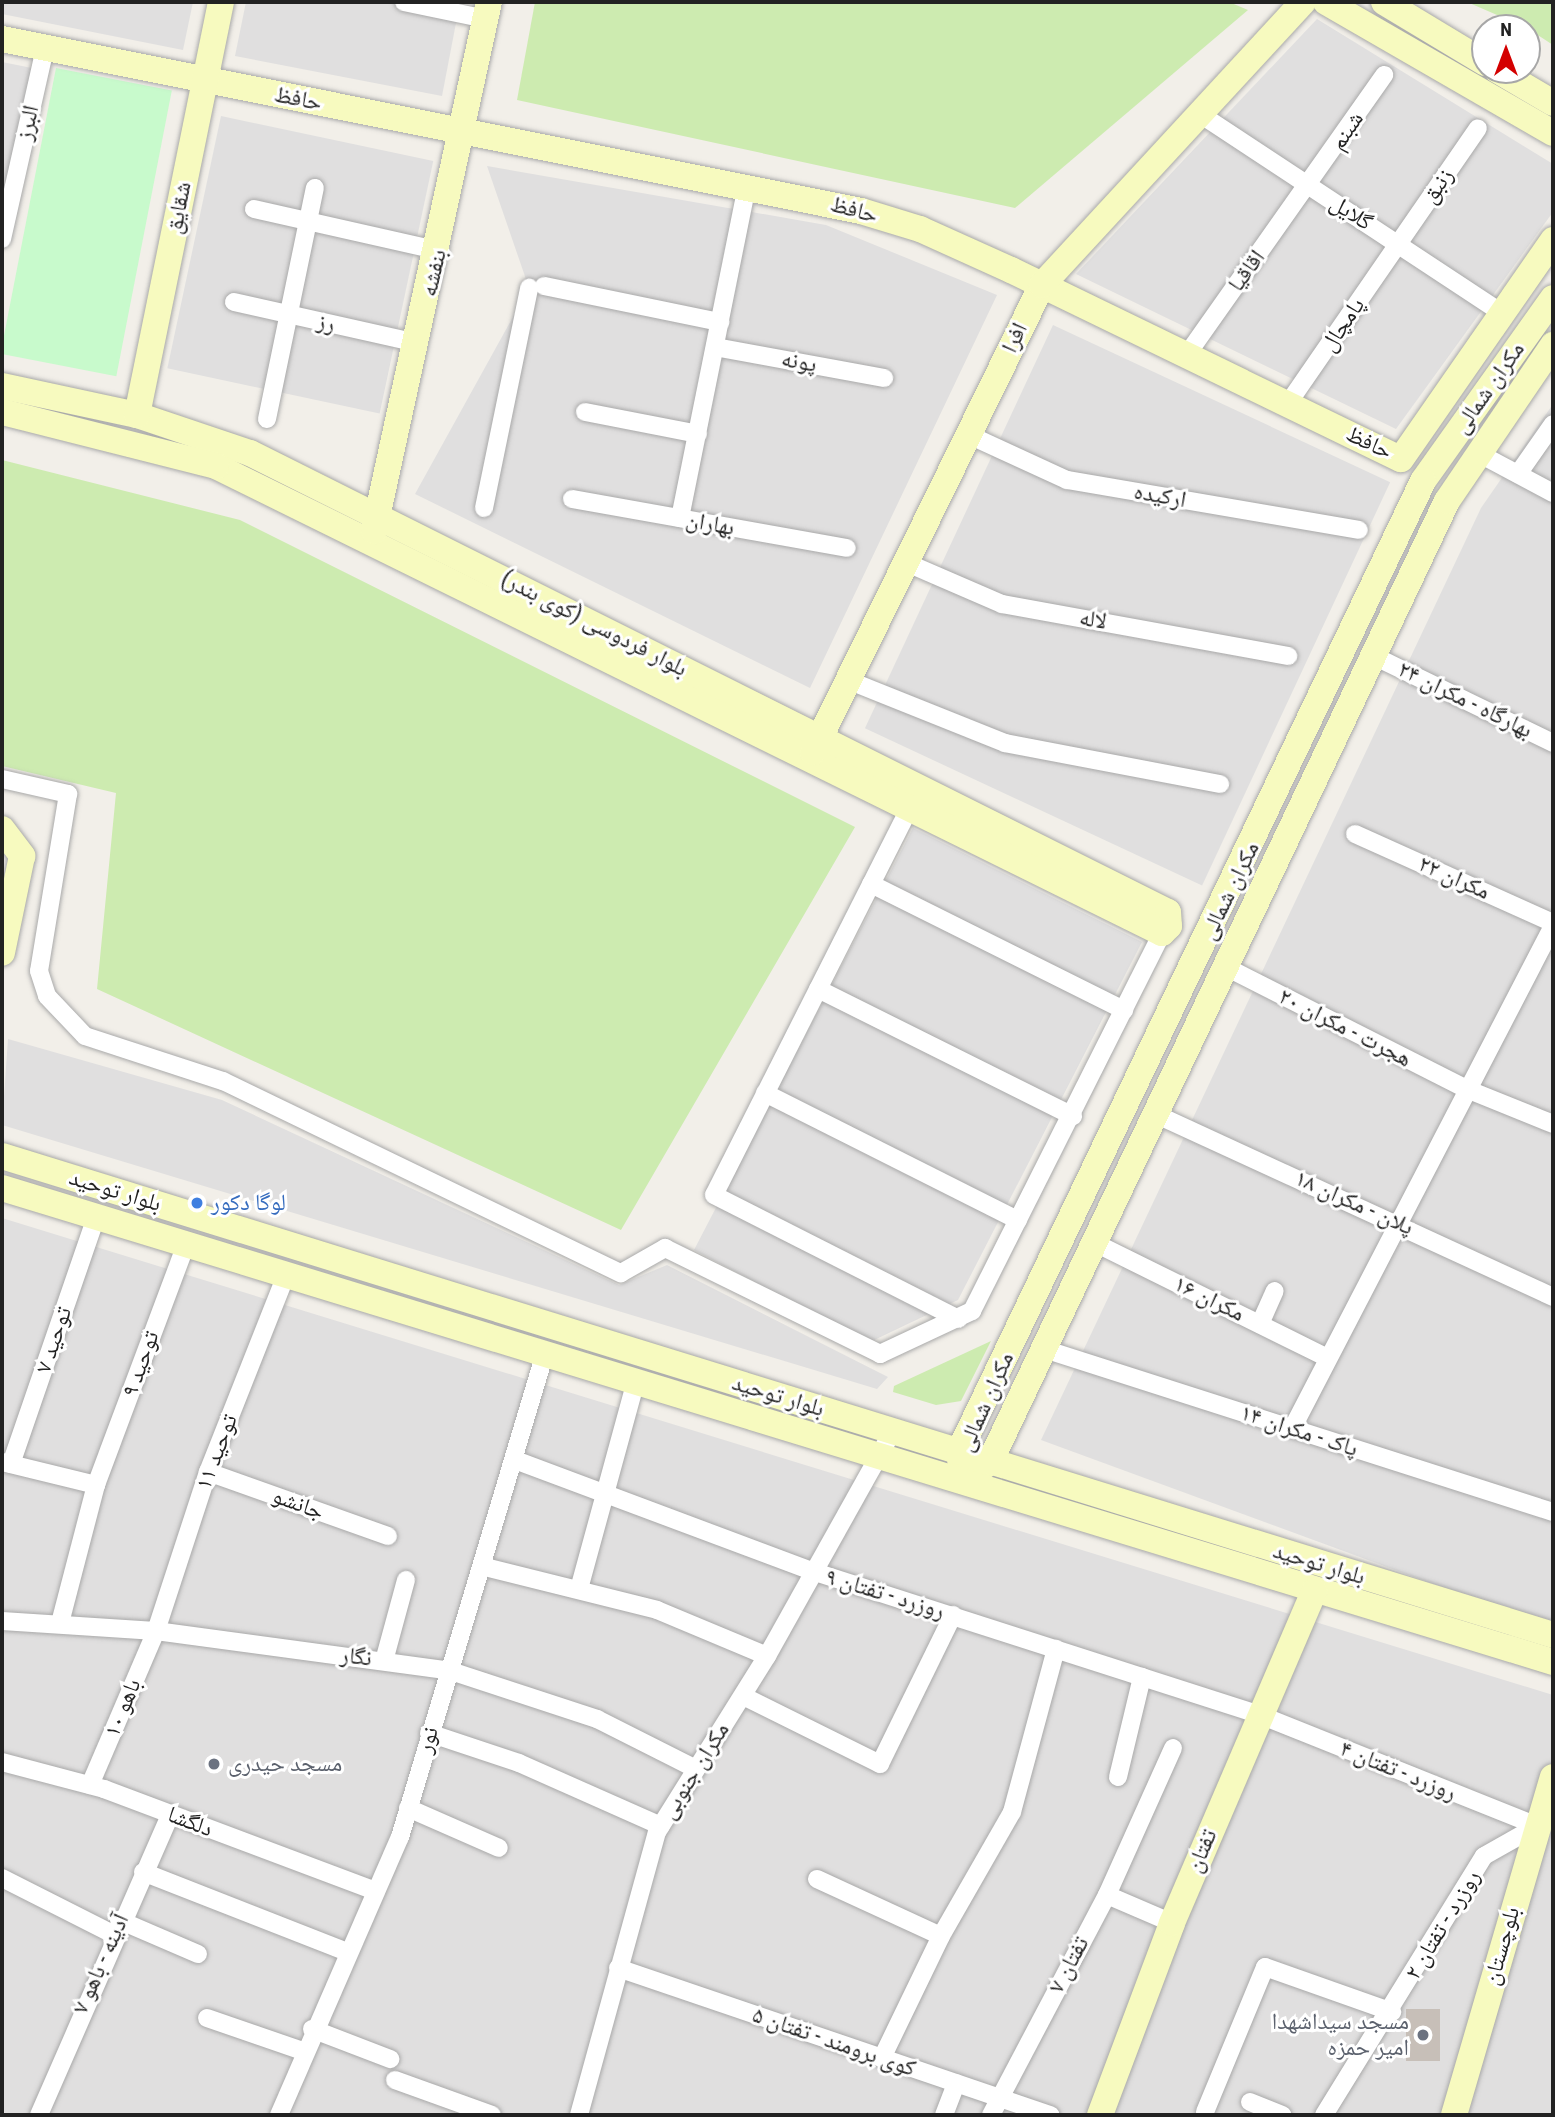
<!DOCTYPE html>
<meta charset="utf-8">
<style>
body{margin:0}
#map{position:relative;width:1555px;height:2117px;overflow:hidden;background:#f2efe9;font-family:"Roboto Condensed","Noto Naskh Arabic",sans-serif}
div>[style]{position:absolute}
.residential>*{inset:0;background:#e0dfdf;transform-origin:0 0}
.grass>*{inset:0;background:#cdebb0}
.park>*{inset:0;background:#c8facc;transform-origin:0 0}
.building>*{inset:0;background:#c7bfb8;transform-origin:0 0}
.roads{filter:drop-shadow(0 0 2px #a9a9a9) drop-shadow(0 0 2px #a9a9a9)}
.street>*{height:18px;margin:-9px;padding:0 9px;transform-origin:9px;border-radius:9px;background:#fff}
.secondary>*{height:26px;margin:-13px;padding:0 13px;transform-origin:13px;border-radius:13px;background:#f7fabf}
.dots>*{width:19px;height:19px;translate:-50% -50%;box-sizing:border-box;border:4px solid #fff;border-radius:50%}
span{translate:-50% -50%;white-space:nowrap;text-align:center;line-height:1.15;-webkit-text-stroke:6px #fff;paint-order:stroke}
.street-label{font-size:23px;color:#222}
.shop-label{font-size:23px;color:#366cbe}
.left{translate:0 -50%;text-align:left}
.worship-label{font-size:23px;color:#5b616d}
.right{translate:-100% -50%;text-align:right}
.frame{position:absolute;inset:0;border:4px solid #222;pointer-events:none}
.north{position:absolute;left:1471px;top:14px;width:70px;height:70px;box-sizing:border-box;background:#fff;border:2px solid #a7a7a7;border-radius:50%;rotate:0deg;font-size:19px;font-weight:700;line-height:28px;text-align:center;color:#222}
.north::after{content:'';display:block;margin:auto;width:24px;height:32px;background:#d40000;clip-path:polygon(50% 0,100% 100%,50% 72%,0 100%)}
</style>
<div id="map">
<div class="residential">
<div style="clip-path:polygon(2px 2px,193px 2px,183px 50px,2px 14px)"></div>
<div style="clip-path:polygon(246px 2px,460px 2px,442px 96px,235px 56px)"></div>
<div style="clip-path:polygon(1317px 19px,1553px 164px,1553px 212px,1396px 429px,1076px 274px)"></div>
<div style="clip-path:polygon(2px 62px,37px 69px,2px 229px)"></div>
<div style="left:221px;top:116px;width:217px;height:258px;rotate:12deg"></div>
<div style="clip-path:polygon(487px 166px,826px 225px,997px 295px,810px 688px,415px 494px,529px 288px)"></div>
<div style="left:1053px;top:325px;width:372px;height:445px;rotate:25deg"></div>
<div style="clip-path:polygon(1553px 404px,1553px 1628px,1041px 1440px,1481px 508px)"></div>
<div style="clip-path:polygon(913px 828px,1142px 942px,958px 1300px,870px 1342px,694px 1250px)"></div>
<div style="clip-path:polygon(8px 1039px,222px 1100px,619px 1285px,667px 1265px,888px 1377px,877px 1389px,2px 1125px)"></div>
<div style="clip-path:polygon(2px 1218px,1553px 1695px,1553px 2115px,2px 2115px)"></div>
</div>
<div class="grass">
<div style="clip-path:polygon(535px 2px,1229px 2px,1248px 10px,1015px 208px,517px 100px)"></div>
<div style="clip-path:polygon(1467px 2px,1553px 2px,1553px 45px,1527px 28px)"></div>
<div style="clip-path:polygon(2px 460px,240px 520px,855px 827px,621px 1230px,97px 989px,116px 793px,2px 766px)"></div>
<div style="clip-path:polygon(991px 1341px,961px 1401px,936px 1405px,893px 1392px,894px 1386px)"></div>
</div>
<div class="park">
<div style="left:56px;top:68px;width:118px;height:291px;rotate:11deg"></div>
</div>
<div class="building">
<div style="left:1406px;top:2009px;width:34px;height:52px"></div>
</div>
<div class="roads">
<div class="street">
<div style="left:404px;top:2px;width:84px;rotate:11.7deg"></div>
<div style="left:1200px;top:114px;width:362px;rotate:33.4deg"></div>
<div style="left:254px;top:209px;width:191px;rotate:12.7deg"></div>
<div style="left:2px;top:239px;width:196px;rotate:-77.3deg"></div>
<div style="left:544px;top:286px;width:180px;rotate:11.6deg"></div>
<div style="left:234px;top:302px;width:189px;rotate:12.6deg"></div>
<div style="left:715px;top:347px;width:172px;rotate:10.4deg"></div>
<div style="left:1186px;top:356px;width:344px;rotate:-54.8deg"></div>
<div style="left:1287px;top:405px;width:336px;rotate:-55.4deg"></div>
<div style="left:585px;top:412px;width:115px;rotate:11deg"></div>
<div style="left:267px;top:419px;width:236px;rotate:-78.3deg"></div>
<div style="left:969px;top:435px;width:108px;rotate:24.7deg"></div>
<div style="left:1067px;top:480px;width:296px;rotate:9.7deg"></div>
<div style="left:1478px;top:453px;width:85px;rotate:28.1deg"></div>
<div style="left:1518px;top:474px;width:61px;rotate:-55deg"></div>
<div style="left:572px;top:499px;width:279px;rotate:10.1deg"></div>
<div style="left:484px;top:508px;width:225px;rotate:-78.4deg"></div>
<div style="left:680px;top:518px;width:339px;rotate:-78.6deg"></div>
<div style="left:905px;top:562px;width:106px;rotate:23.4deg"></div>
<div style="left:1002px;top:604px;width:291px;rotate:10.3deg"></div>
<div style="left:1376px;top:657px;width:197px;rotate:25.9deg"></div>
<div style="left:850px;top:681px;width:167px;rotate:21.8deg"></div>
<div style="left:1005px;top:743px;width:219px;rotate:10.8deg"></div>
<div style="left:2px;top:779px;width:68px;rotate:12.8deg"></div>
<div style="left:68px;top:794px;width:179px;rotate:99.3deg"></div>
<div style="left:39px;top:971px;width:26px;rotate:72deg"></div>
<div style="left:47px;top:996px;width:55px;rotate:46.5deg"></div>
<div style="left:85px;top:1036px;width:145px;rotate:18.1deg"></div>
<div style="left:223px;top:1081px;width:442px;rotate:25.8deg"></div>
<div style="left:621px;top:1273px;width:51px;rotate:-29.6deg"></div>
<div style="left:665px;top:1248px;width:240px;rotate:26.2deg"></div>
<div style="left:880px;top:1354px;width:102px;rotate:-25.1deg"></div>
<div style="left:972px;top:1311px;width:423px;rotate:-63.3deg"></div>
<div style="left:909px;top:809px;width:432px;rotate:116.8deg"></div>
<div style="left:714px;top:1195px;width:274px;rotate:26.9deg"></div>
<div style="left:1355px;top:834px;width:217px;rotate:24.2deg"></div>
<div style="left:871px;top:884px;width:283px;rotate:26.5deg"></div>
<div style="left:1226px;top:967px;width:267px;rotate:26.9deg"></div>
<div style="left:1464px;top:1088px;width:96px;rotate:22deg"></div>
<div style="left:818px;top:989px;width:285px;rotate:26.5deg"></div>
<div style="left:765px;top:1093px;width:283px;rotate:26.7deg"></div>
<div style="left:1153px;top:1113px;width:440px;rotate:24.7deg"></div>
<div style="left:1091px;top:1241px;width:264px;rotate:26.3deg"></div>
<div style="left:1260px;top:1324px;width:36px;rotate:-66deg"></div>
<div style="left:1044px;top:1349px;width:534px;rotate:17.76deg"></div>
<div style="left:1292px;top:1429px;width:567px;rotate:-62.58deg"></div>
<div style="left:515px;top:1460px;width:320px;rotate:20.5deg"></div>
<div style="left:815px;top:1572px;width:467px;rotate:17.8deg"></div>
<div style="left:1260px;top:1715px;width:298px;rotate:21.8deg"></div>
<div style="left:2px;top:1462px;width:97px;rotate:13.7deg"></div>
<div style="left:11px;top:1464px;width:261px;rotate:-71deg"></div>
<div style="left:208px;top:1472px;width:191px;rotate:19.6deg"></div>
<div style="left:485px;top:1567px;width:177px;rotate:14deg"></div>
<div style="left:657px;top:1610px;width:119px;rotate:22.7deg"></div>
<div style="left:579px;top:1589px;width:216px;rotate:-74.7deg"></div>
<div style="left:2px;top:1621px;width:154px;rotate:3.7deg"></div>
<div style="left:156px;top:1631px;width:298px;rotate:7.7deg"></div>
<div style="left:451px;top:1671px;width:154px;rotate:18.2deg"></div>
<div style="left:597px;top:1719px;width:106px;rotate:26.8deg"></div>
<div style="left:60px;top:1623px;width:143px;rotate:-75.4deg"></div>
<div style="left:96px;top:1485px;width:257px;rotate:-69.5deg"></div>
<div style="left:384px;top:1661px;width:84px;rotate:-74.8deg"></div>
<div style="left:743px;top:1696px;width:153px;rotate:26.4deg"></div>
<div style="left:880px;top:1764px;width:166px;rotate:-63.9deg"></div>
<div style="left:429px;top:1733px;width:95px;rotate:18.4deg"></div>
<div style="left:519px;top:1763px;width:155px;rotate:23.9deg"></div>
<div style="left:2px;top:1762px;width:106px;rotate:14.8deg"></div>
<div style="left:104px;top:1789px;width:290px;rotate:20.6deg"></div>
<div style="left:1118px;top:1777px;width:103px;rotate:-76.5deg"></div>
<div style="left:90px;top:1785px;width:168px;rotate:-66.8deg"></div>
<div style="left:156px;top:1631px;width:167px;rotate:-71.9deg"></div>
<div style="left:208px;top:1472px;width:212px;rotate:-68.4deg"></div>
<div style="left:408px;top:1808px;width:99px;rotate:23.7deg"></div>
<div style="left:143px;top:1872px;width:219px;rotate:21.4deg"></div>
<div style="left:2px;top:1878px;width:124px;rotate:26.8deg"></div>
<div style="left:817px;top:1879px;width:136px;rotate:24.7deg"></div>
<div style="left:941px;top:1936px;width:136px;rotate:115.8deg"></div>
<div style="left:1107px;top:1895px;width:161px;rotate:-65.8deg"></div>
<div style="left:119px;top:1920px;width:86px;rotate:23.3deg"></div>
<div style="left:941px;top:1936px;width:143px;rotate:-60.2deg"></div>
<div style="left:1012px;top:1812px;width:169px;rotate:-74.9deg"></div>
<div style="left:618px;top:1968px;width:457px;rotate:18.8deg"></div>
<div style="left:207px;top:2018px;width:102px;rotate:19deg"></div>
<div style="left:312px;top:2029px;width:84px;rotate:21deg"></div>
<div style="left:395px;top:2080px;width:103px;rotate:19.8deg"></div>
<div style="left:1250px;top:2102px;width:35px;rotate:22deg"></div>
<div style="left:1205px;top:2112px;width:157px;rotate:-67.5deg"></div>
<div style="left:1265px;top:1967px;width:135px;rotate:19.5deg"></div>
<div style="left:39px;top:2115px;width:327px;rotate:-66.4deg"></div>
<div style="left:279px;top:2115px;width:303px;rotate:-66.5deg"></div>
<div style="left:400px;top:1837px;width:505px;rotate:-73.32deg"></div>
<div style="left:579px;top:2115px;width:294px;rotate:-74.6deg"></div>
<div style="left:657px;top:1832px;width:208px;rotate:-58deg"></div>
<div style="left:767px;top:1656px;width:258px;rotate:-60.8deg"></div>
<div style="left:944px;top:2115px;width:34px;rotate:-69deg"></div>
<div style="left:991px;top:2115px;width:249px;rotate:-62.2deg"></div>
<div style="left:1107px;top:1895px;width:71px;rotate:23.3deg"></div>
<div style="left:1324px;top:2115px;width:304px;rotate:-58.3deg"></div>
<div style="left:1484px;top:1856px;width:61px;rotate:-29.5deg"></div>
</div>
<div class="secondary">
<div style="left:1326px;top:2px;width:262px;rotate:30deg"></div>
<div style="left:1384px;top:2px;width:118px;rotate:31.1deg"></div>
<div style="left:2px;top:39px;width:876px;rotate:11.32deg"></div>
<div style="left:861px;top:211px;width:62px;rotate:17deg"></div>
<div style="left:920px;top:229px;width:100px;rotate:24.3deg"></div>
<div style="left:1011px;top:270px;width:433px;rotate:25.9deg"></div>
<div style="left:1401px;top:459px;width:267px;rotate:-55.2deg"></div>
<div style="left:1497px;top:70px;width:65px;rotate:30.5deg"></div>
<div style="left:1553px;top:298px;width:224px;rotate:125.4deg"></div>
<div style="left:1423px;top:481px;width:1076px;rotate:115.54deg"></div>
<div style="left:959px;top:1452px;width:29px;rotate:82deg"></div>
<div style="left:963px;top:1481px;width:33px;rotate:-35deg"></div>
<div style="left:990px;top:1462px;width:1064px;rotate:-64.57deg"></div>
<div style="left:1447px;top:501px;width:189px;rotate:-55.8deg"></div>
<div style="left:2px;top:386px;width:138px;rotate:12.1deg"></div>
<div style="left:137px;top:415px;width:119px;rotate:18.6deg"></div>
<div style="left:250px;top:453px;width:1026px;rotate:26.57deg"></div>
<div style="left:1168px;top:912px;width:14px;rotate:86deg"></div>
<div style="left:1169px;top:926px;width:10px;rotate:135deg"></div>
<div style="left:1162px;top:933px;width:1055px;rotate:-153.73deg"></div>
<div style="left:216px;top:466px;width:221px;rotate:-165.8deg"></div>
<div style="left:137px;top:415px;width:421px;rotate:-78.5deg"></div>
<div style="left:374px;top:531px;width:541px;rotate:-77.74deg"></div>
<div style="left:813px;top:752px;width:520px;rotate:-63.88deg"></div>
<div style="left:1042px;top:285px;width:385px;rotate:-47.3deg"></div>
<div style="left:2px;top:829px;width:34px;rotate:53deg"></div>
<div style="left:22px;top:856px;width:99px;rotate:101.7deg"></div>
<div style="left:2px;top:1156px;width:1623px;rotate:17.16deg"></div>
<div style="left:2px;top:1188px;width:1622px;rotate:16.99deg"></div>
<div style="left:1100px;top:2115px;width:205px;rotate:-69.4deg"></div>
<div style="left:1172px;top:1923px;width:361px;rotate:-66.8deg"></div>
<div style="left:1454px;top:2115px;width:352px;rotate:-73.7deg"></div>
</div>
</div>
<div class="dots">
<div style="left:197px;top:1203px;background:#3f7fe0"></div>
<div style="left:214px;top:1764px;background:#6b7280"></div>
<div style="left:1423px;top:2035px;background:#6b7280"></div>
</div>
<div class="street-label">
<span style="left:298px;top:99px;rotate:11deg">حافظ</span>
<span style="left:28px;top:123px;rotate:-77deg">البرز</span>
<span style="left:1347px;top:131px;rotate:-56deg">شبنم</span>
<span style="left:1438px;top:186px;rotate:-55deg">زنبق</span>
<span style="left:179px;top:208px;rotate:-79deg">شقایق</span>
<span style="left:854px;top:210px;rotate:15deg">حافظ</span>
<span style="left:1351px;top:213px;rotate:33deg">گلایل</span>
<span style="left:1247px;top:271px;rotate:-54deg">اقاقیا</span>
<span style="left:434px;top:273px;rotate:-77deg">بنفشه</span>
<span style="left:326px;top:323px;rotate:13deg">رز</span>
<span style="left:1343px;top:325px;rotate:-56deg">پامچال</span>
<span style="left:1015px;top:338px;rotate:-65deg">افرا</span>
<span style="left:799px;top:362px;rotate:10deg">پونه</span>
<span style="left:1489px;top:388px;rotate:-55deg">مکران شمالی</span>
<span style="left:1369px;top:443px;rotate:25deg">حافظ</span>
<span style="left:1160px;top:496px;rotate:10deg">ارکیده</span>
<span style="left:710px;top:524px;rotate:10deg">بهاران</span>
<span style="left:1093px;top:620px;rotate:9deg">لاله</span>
<span style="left:594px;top:624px;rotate:27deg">بلوار فردوسی (کوی بندر)</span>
<span style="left:1465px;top:700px;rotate:26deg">بهارگاه - مکران ۲۴</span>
<span style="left:1454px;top:878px;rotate:24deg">مکران ۲۲</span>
<span style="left:1230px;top:891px;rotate:-64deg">مکران شمالی</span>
<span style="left:1345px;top:1028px;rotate:27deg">هجرت - مکران ۲۰</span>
<span style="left:115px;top:1191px;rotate:17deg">بلوار توحید</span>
<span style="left:1354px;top:1203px;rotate:24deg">پلان - مکران ۱۸</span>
<span style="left:1209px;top:1299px;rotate:26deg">مکران ۱۶</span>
<span style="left:54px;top:1340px;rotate:-71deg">توحید ۷</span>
<span style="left:141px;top:1364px;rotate:-70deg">توحید ۹</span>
<span style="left:778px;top:1396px;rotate:17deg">بلوار توحید</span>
<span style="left:986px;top:1402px;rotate:-66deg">مکران شمالی</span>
<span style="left:1299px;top:1431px;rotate:18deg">پاک - مکران ۱۴</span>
<span style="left:217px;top:1452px;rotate:-69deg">توحید ۱۱</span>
<span style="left:298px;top:1504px;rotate:20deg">جانشو</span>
<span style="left:1319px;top:1564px;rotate:17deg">بلوار توحید</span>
<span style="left:885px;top:1594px;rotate:17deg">روزرد - تفتان ۹</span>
<span style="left:356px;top:1657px;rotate:7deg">نگار</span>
<span style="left:123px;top:1708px;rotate:-67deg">باهو ۱۰</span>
<span style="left:428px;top:1740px;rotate:-73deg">نور</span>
<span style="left:695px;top:1771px;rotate:-58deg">مکران جنوبی</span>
<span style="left:1398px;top:1771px;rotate:22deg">روزرد - تفتان ۴</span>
<span style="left:190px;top:1822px;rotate:21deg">دلگشا</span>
<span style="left:1202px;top:1851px;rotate:-67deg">تفتان</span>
<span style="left:1443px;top:1925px;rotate:-59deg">روزرد - تفتان ۲</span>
<span style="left:1502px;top:1946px;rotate:-74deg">بلوچستان</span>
<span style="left:101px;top:1964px;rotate:-66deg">آدینه - باهو ۷</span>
<span style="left:1069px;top:1965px;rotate:-62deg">تفتان ۷</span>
<span style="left:834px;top:2042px;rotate:19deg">کوی برومند - تفتان ۵</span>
</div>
<div class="shop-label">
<span class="left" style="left:211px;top:1203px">لوگا دکور</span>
</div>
<div class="worship-label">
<span class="left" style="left:228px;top:1764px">مسجد حیدری</span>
<span class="right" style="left:1409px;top:2035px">مسجد سیداشهدا<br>امیر حمزه</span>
</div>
<div class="frame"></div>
<div class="north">N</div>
</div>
